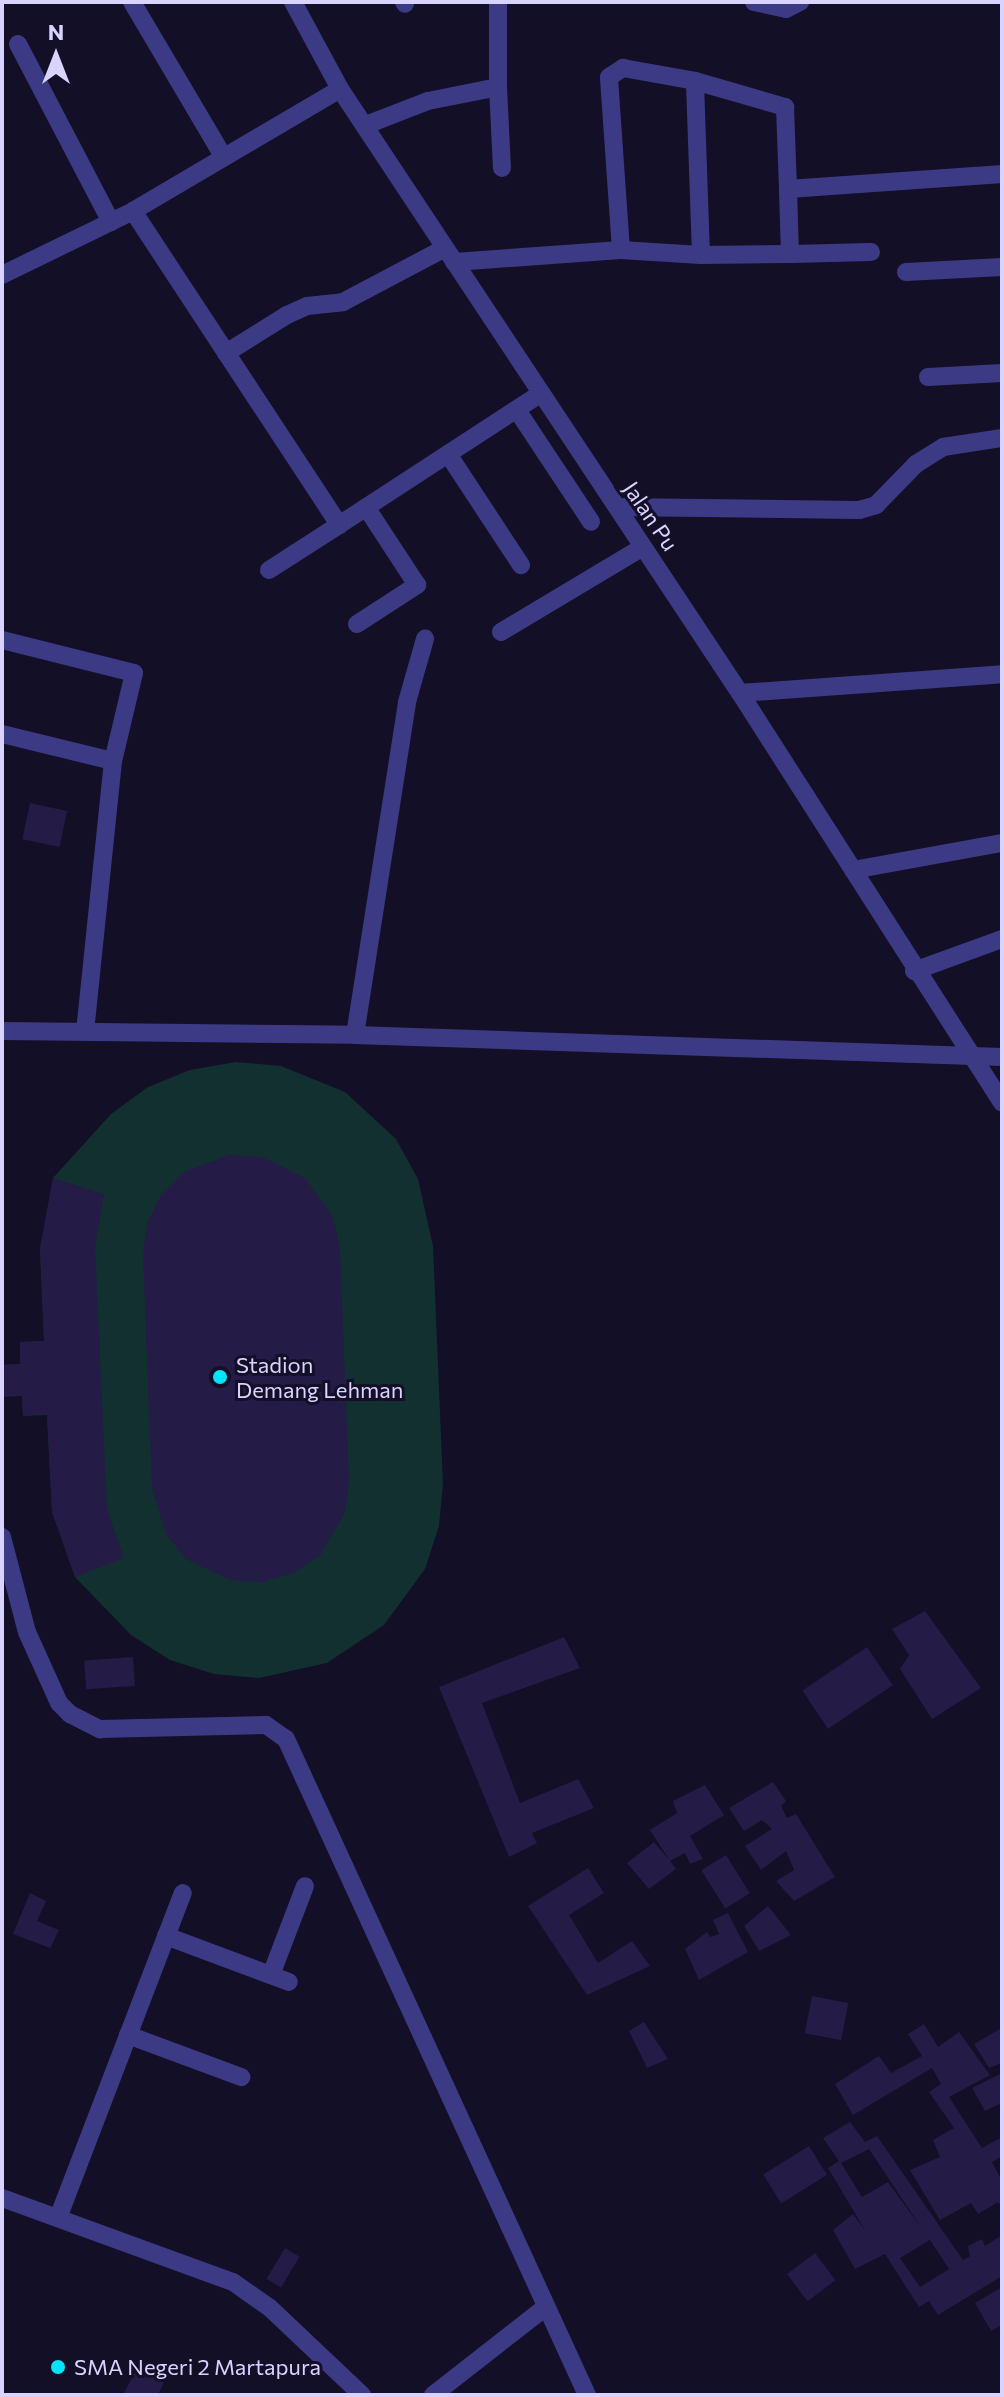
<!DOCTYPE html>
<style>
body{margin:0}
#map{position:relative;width:1004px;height:2397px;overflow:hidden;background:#130f26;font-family:Commissioner,sans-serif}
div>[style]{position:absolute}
.green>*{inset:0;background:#12302f}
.building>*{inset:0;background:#241b47;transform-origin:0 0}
.minor>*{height:18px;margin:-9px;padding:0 9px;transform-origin:9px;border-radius:9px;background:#3d3a85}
.dots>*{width:22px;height:22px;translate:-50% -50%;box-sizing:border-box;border:4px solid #130f26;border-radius:50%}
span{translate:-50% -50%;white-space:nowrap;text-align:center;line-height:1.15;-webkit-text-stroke:6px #130f26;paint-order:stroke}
.street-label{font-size:22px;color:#d9d4ff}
.poi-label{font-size:22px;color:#d9d4ff}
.left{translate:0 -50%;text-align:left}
.frame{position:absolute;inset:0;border:4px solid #d9d4ff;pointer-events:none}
.north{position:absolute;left:16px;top:16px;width:80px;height:80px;-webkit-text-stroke:6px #130f26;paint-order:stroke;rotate:0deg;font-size:22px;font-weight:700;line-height:32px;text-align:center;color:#d9d4ff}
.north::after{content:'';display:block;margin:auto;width:28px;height:36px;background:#d9d4ff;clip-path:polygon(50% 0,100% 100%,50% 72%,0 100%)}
</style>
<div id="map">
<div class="green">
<div style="clip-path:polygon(236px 1062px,281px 1066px,345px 1092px,396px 1139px,418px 1179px,433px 1246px,443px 1484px,439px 1526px,425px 1569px,384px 1625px,327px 1663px,259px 1678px,214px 1674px,170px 1660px,131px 1635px,75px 1577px,52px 1512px,47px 1415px,23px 1416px,22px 1396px,2px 1365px,20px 1364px,20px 1342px,44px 1341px,40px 1249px,53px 1178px,111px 1114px,148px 1087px,190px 1070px)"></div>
</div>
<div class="building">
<div style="left:30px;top:803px;width:38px;height:37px;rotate:12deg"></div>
<div style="clip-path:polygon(229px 1155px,262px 1157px,305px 1178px,333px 1217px,340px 1249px,349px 1481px,345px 1513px,320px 1555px,293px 1573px,262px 1582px,230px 1580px,186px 1559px,166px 1534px,152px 1488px,143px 1256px,147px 1224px,161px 1195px,184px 1172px)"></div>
<div style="clip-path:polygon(53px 1178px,104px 1194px,95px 1247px,107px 1509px,124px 1558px,75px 1577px,52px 1512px,47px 1414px,23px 1416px,22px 1396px,2px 1397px,2px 1365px,20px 1364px,20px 1342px,44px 1341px,40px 1249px)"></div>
<div style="clip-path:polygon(925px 1611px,981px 1688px,932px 1719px,900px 1669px,909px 1655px,892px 1629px)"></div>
<div style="clip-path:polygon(564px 1637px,580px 1668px,482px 1703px,520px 1803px,578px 1779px,594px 1808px,532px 1833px,537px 1843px,509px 1857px,439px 1687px)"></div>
<div style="left:867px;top:1647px;width:46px;height:78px;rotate:56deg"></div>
<div style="left:133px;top:1657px;width:29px;height:49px;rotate:86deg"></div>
<div style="clip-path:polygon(773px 1782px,786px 1801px,781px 1806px,787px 1818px,796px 1814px,835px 1877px,794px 1901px,776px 1881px,794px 1870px,786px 1851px,761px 1870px,745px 1846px,772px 1829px,762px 1820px,744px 1831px,729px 1808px)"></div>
<div style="clip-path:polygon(705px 1785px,724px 1815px,690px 1836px,703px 1859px,690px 1864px,685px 1853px,670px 1861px,676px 1869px,649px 1889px,627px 1863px,654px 1842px,670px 1861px,650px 1830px,677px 1813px,673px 1801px)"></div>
<div style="left:726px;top:1855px;width:45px;height:29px;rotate:58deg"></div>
<div style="clip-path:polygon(588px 1868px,604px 1893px,569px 1915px,598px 1963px,632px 1941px,650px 1966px,587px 1995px,528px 1906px)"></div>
<div style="clip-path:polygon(30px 1893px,46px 1901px,37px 1921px,59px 1930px,50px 1948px,13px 1934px)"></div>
<div style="clip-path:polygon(768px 1906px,791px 1935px,759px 1951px,744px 1926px)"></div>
<div style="clip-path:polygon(728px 1913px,748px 1952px,699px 1980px,685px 1949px,707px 1932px,710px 1937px,719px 1934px,713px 1920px)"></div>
<div style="left:812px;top:1996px;width:37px;height:38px;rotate:11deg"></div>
<div style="clip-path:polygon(644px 2022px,668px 2059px,647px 2068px,629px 2031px)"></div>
<div style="clip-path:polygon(924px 2024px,938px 2047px,959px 2032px,990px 2075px,949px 2097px,982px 2148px,1002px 2137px,1002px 2156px,992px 2162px,1002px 2181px,1002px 2207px,998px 2202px,978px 2214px,971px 2203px,940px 2220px,910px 2170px,940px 2157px,933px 2140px,954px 2128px,929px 2092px,941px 2084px,932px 2068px,853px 2115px,835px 2084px,879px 2056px,891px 2073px,922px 2056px,908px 2034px)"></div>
<div style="clip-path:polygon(1000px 2029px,1002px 2063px,989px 2068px,974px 2044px)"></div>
<div style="clip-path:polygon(1002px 2073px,1002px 2103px,985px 2111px,972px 2088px)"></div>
<div style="clip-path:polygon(evenodd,850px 2122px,865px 2142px,877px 2136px,963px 2260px,970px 2256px,968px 2246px,982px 2239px,985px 2246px,1002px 2235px,1002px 2276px,938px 2315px,929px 2301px,919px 2307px,885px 2254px,855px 2269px,833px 2230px,853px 2214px,865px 2230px,828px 2168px,839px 2161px,823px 2138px,850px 2122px,869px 2149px,922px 2229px,888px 2182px,862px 2197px,841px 2163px,869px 2149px,850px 2122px,930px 2240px,949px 2269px,920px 2287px,900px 2258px,930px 2240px)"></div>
<div style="left:809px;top:2146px;width:34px;height:54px;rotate:58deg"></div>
<div style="left:285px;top:2248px;width:17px;height:36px;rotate:31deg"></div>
<div style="left:815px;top:2253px;width:34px;height:35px;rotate:53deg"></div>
<div style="clip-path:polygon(1002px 2287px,1002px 2325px,991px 2331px,975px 2303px)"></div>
<div style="clip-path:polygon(137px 2368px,164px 2382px,158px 2395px,123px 2395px)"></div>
</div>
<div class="minor">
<div style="left:132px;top:2px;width:179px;rotate:59.4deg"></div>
<div style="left:293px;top:2px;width:99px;rotate:61.6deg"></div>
<div style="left:340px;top:89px;width:724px;rotate:56.49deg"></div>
<div style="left:740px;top:693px;width:486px;rotate:57.4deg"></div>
<div style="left:404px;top:2px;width:2px;rotate:63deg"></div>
<div style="left:754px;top:2px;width:33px;rotate:12deg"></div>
<div style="left:786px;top:9px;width:16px;rotate:-27deg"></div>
<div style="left:18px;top:44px;width:201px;rotate:62.4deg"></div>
<div style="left:498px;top:87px;width:81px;rotate:87.2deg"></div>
<div style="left:366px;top:125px;width:66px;rotate:-21.2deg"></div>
<div style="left:428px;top:101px;width:71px;rotate:-11.3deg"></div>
<div style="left:498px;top:87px;width:85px;rotate:-90deg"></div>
<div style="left:133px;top:211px;width:376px;rotate:56.7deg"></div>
<div style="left:339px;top:525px;width:240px;rotate:-33.1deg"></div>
<div style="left:621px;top:250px;width:173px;rotate:-94deg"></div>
<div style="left:609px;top:77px;width:17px;rotate:-33deg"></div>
<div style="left:623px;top:68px;width:73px;rotate:10.2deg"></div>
<div style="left:790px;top:254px;width:81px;rotate:-1.4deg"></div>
<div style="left:701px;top:255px;width:89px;rotate:-0.6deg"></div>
<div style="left:790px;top:254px;width:65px;rotate:-91.8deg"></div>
<div style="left:788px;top:189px;width:215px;rotate:-4deg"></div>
<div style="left:454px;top:262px;width:167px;rotate:-4.1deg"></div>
<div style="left:621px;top:250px;width:80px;rotate:3.6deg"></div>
<div style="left:701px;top:255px;width:174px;rotate:-92deg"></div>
<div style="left:695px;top:81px;width:94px;rotate:16.1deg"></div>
<div style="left:785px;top:107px;width:82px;rotate:87.9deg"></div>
<div style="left:906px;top:272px;width:96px;rotate:-3deg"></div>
<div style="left:2px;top:275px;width:146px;rotate:-26deg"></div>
<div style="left:133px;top:211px;width:240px;rotate:-30.5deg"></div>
<div style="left:226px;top:353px;width:72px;rotate:-31.9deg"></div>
<div style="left:287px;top:315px;width:22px;rotate:-24deg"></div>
<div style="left:307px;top:306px;width:36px;rotate:-6deg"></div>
<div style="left:343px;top:302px;width:115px;rotate:-27.9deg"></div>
<div style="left:928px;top:377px;width:74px;rotate:-3.1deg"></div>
<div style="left:517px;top:410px;width:134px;rotate:56.5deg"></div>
<div style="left:448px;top:454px;width:133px;rotate:56.7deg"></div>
<div style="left:617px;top:507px;width:242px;rotate:0.7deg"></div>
<div style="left:859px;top:510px;width:18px;rotate:-16deg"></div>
<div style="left:876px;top:505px;width:57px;rotate:-45.7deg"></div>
<div style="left:916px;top:464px;width:32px;rotate:-32deg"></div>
<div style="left:943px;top:447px;width:60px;rotate:-8.7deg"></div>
<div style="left:269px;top:570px;width:83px;rotate:-32.7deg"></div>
<div style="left:357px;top:624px;width:72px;rotate:-33deg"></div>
<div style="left:417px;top:585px;width:93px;rotate:-123.2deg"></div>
<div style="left:501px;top:632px;width:165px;rotate:-30.9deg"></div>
<div style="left:2px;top:640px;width:136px;rotate:14deg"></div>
<div style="left:134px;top:673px;width:90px;rotate:103.4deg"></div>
<div style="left:113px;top:761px;width:272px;rotate:95.9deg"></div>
<div style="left:740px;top:693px;width:263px;rotate:-4.1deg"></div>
<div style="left:2px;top:734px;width:114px;rotate:13.7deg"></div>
<div style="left:853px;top:870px;width:151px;rotate:-10.3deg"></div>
<div style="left:914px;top:971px;width:94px;rotate:-20deg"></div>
<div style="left:2px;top:1031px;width:353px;rotate:0.6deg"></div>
<div style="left:355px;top:1035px;width:647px;rotate:1.95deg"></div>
<div style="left:355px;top:1035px;width:337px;rotate:-81.1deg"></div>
<div style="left:407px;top:702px;width:66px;rotate:-74.1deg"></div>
<div style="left:2px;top:1537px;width:98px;rotate:75.3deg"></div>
<div style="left:27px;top:1632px;width:78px;rotate:65.7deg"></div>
<div style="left:59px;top:1703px;width:16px;rotate:45deg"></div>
<div style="left:70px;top:1714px;width:34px;rotate:27deg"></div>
<div style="left:100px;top:1729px;width:166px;rotate:-1.4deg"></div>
<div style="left:266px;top:1725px;width:24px;rotate:35deg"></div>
<div style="left:286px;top:1739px;width:722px;rotate:65.35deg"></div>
<div style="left:166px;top:1936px;width:131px;rotate:20.5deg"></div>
<div style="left:271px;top:1975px;width:95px;rotate:-69.1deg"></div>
<div style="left:128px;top:2035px;width:121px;rotate:20.4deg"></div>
<div style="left:2px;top:2198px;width:246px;rotate:20deg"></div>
<div style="left:233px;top:2282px;width:45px;rotate:35.1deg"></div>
<div style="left:270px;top:2308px;width:127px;rotate:43.4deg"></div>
<div style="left:58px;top:2218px;width:348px;rotate:-69deg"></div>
<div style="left:433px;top:2395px;width:140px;rotate:-38deg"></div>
</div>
<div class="dots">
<div style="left:220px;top:1377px;background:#00e5ff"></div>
<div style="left:58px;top:2367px;background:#00e5ff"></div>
</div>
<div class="street-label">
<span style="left:651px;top:516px;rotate:56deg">Jalan Pu</span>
</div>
<div class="poi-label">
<span class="left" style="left:236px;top:1377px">Stadion<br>Demang Lehman</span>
<span class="left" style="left:74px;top:2367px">SMA Negeri 2 Martapura</span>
</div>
<div class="frame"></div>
<div class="north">N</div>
</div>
